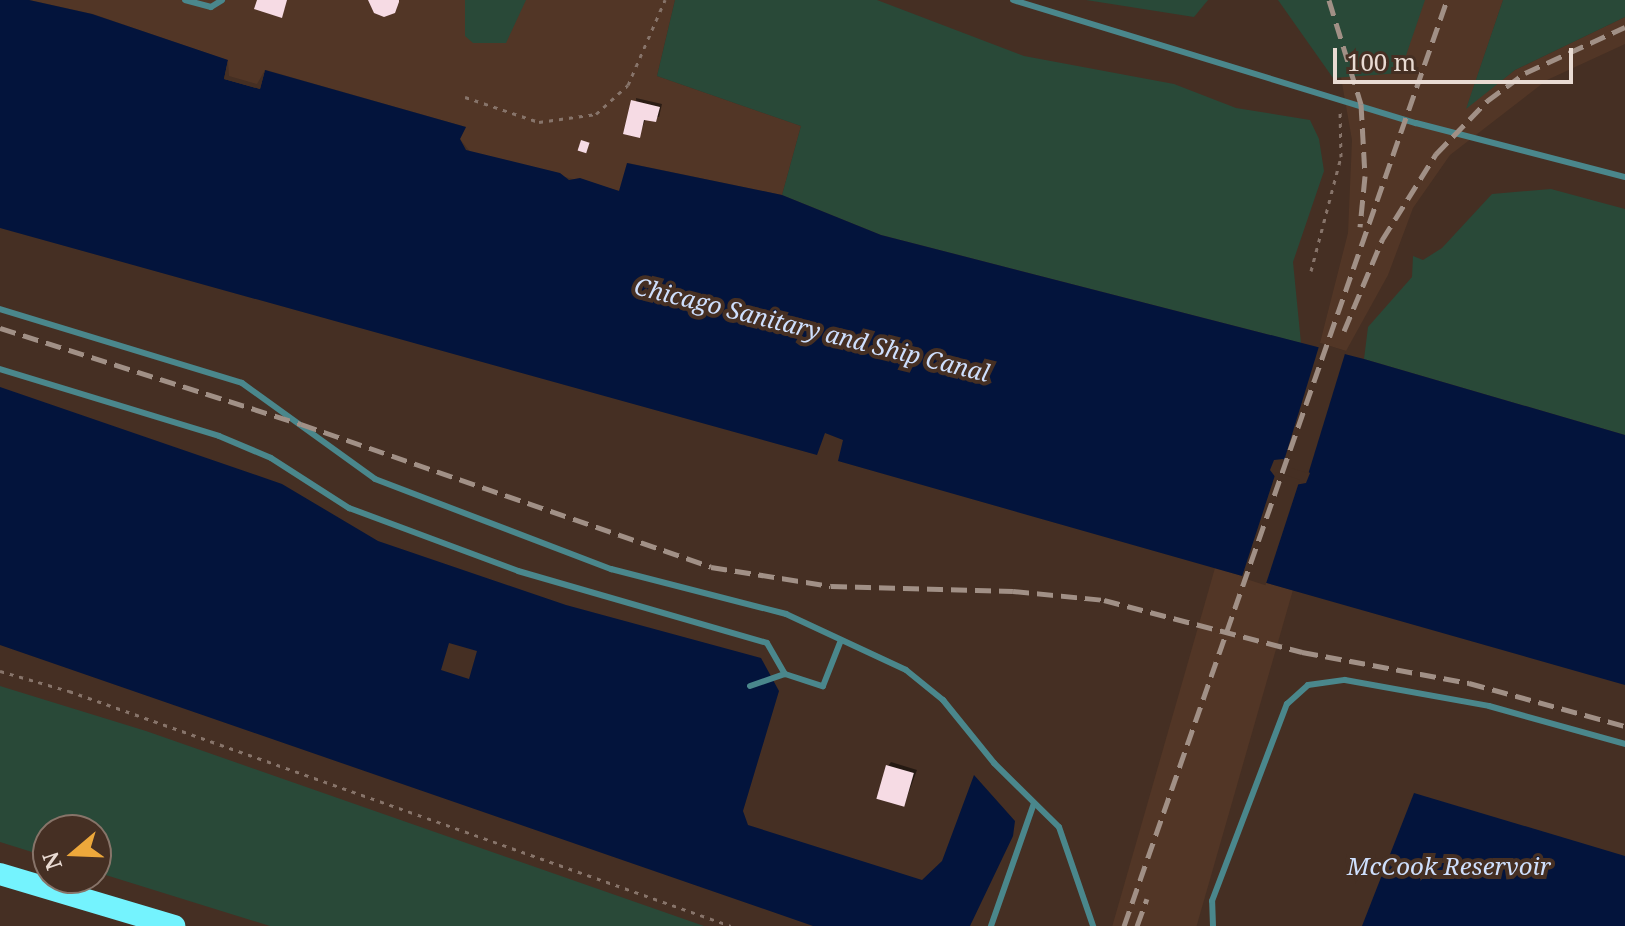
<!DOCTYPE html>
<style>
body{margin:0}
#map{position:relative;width:1625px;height:926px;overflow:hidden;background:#452f23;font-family:"Noto Serif",serif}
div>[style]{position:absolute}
.built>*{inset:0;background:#523626;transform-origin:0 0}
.green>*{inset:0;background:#294938}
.water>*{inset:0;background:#03143c}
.pier>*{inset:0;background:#452f23;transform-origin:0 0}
.shadow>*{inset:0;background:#0007}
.building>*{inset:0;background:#f6dbe4;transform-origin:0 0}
.path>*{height:3px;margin-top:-1.5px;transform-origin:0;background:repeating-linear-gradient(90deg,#87746a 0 4px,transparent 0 10px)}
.service>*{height:6px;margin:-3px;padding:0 3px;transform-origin:3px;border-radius:3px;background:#4a878c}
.motorway>*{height:22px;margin:-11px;padding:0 11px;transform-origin:11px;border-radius:11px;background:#74f3fe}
.rail>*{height:5px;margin-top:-2.5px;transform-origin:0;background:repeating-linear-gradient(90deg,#a19086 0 16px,transparent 0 24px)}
span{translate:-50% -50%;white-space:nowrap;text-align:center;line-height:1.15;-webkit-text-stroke:8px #452f23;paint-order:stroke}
.water-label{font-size:24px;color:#cedffd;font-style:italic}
.north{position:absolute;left:32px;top:814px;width:80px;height:80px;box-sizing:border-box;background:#452f23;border:2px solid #877469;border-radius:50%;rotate:251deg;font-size:22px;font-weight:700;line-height:32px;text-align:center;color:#e9dbd3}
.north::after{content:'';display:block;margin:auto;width:28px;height:36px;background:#eda83b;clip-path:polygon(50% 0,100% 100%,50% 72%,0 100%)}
.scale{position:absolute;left:1333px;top:48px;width:240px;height:36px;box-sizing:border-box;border:4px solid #e9dbd3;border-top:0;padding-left:10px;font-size:24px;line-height:28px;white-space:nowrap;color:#e9dbd3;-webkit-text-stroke:6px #452f23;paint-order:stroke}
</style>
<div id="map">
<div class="built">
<div style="clip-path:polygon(30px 0,675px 0,657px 76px,801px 126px,782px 195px,628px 163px,620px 191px,471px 153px,460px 139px,466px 127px,266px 70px,260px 89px,224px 79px,227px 60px,93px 14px)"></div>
<div style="clip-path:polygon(1308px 0,1503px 0,1467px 107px,1515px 70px,1625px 17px,1625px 44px,1547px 80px,1450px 155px,1413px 208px,1388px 275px,1346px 351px,1320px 343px,1348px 233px,1352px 140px,1338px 60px)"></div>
<div style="left:1215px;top:568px;width:81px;height:379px;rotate:16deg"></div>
</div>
<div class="green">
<div style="clip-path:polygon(465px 0,526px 0,506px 43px,473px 43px,465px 36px)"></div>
<div style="clip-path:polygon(675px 0,877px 0,1024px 56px,1174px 84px,1236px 108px,1310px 120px,1319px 139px,1324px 171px,1293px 262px,1301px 343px,881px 235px,782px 195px,801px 126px,657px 76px)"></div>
<div style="clip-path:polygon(1086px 0,1208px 0,1194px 17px)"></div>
<div style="clip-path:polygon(1278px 0,1425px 0,1400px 73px,1333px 78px)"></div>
<div style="clip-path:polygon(1503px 0,1625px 0,1625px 17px,1515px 70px,1466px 109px)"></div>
<div style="clip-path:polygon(1551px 189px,1625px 209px,1625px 435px,1364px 359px,1368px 327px,1412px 277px,1413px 256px,1423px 260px,1442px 248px,1492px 194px)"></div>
<div style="clip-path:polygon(0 686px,146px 731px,704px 926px,270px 926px,96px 872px,96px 830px,48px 830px,48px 857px,0 842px)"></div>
</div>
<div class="water">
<div style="clip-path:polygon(evenodd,0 0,29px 0,92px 14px,228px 60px,224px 79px,260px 89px,265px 70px,466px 127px,460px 139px,466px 150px,560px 173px,569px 180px,580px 178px,619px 191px,627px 163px,782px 195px,881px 235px,1364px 359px,1625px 435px,1625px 685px,838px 461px,843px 440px,825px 433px,817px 455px,0 228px,0 0,1283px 459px,1310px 473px,1306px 483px,1295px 485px,1276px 478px,1270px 470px,1274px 460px,1283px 459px)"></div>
<div style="clip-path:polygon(evenodd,0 387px,282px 484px,378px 541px,566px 605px,761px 658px,779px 691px,743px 811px,748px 825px,922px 880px,942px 861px,974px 775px,1015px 821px,1013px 836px,970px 926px,813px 926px,0 645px,0 387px,449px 643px,477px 651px,469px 679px,441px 670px,449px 643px)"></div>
<div style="clip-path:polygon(1414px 793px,1625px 856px,1625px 926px,1362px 926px)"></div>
</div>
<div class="pier">
<div style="clip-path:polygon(228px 60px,229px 76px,257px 84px,265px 70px,260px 89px,224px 79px)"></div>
<div style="left:1320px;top:343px;width:27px;height:128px;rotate:17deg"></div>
<div style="left:1276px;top:472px;width:25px;height:111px;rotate:18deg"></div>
</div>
<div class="shadow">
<div style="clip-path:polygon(636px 98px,662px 104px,659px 117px,646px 118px,639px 136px)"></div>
<div style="clip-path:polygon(891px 762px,917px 770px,904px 805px,888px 766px)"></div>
</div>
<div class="building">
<div style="clip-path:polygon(257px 0,287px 0,282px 18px,254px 9px)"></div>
<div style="clip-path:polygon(368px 0,399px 0,399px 2px,395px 13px,384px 17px,374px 13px)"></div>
<div style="clip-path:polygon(631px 100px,660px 107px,656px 122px,644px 120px,640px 138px,623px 134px)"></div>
<div style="left:581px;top:140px;width:9px;height:11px;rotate:18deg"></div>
<div style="left:886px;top:765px;width:29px;height:35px;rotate:16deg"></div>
</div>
<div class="path">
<div style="left:465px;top:97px;width:78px;rotate:18.7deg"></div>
<div style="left:539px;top:122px;width:58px;rotate:-8deg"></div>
<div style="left:596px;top:114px;width:43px;rotate:-42.2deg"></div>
<div style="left:628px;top:85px;width:93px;rotate:-66.5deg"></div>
<div style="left:1311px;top:271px;width:118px;rotate:-75.3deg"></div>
<div style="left:1341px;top:157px;width:47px;rotate:-91.2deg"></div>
<div style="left:0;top:671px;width:72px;rotate:16.2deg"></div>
<div style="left:69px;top:691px;width:702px;rotate:19.54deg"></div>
</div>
<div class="service">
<div style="left:185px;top:0;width:27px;rotate:15deg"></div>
<div style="left:211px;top:7px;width:13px;rotate:-32deg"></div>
<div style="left:1013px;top:0;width:421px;rotate:17deg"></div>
<div style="left:1416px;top:123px;width:216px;rotate:14.5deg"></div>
<div style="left:0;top:309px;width:253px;rotate:17deg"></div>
<div style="left:242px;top:383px;width:164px;rotate:35.8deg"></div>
<div style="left:375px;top:479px;width:253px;rotate:20.9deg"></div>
<div style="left:611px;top:569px;width:181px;rotate:14.4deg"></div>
<div style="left:786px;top:614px;width:132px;rotate:25deg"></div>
<div style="left:906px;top:670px;width:48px;rotate:39deg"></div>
<div style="left:943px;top:700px;width:81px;rotate:51deg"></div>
<div style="left:994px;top:763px;width:91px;rotate:44.6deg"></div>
<div style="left:1059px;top:827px;width:105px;rotate:71deg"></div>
<div style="left:0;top:369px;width:229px;rotate:17deg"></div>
<div style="left:219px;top:436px;width:56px;rotate:22.9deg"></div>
<div style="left:271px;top:458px;width:93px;rotate:32.7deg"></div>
<div style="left:349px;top:508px;width:180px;rotate:20.4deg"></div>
<div style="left:518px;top:571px;width:259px;rotate:16.1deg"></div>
<div style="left:767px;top:643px;width:36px;rotate:60deg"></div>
<div style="left:785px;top:674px;width:40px;rotate:18deg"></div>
<div style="left:823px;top:686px;width:49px;rotate:-68.6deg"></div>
<div style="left:750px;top:686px;width:37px;rotate:-19deg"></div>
<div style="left:991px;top:926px;width:130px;rotate:-70.7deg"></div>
<div style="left:1213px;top:926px;width:25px;rotate:-92deg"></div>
<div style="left:1212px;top:901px;width:211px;rotate:-69.2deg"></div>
<div style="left:1287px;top:704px;width:28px;rotate:-42deg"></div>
<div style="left:1308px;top:685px;width:37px;rotate:-8deg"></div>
<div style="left:1345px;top:680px;width:146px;rotate:10.2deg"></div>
<div style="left:1489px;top:706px;width:141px;rotate:15.6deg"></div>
</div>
<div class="motorway">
<div style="left:0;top:874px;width:182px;rotate:16.6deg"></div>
</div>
<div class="rail">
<div style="left:1329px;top:0;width:109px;rotate:72.9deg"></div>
<div style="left:1361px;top:104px;width:72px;rotate:86.8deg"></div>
<div style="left:1365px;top:176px;width:51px;rotate:95.6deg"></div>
<div style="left:0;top:328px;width:316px;rotate:17.7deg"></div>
<div style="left:301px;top:424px;width:434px;rotate:19.2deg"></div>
<div style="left:711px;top:567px;width:121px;rotate:9deg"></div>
<div style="left:831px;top:586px;width:182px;rotate:1.6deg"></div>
<div style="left:1013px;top:591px;width:91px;rotate:5.6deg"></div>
<div style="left:1104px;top:600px;width:205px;rotate:14.7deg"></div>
<div style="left:1302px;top:652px;width:170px;rotate:10.5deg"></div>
<div style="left:1469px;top:683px;width:162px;rotate:15.4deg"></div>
<div style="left:1344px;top:331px;width:99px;rotate:-67.3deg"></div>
<div style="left:1382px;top:240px;width:102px;rotate:-57.9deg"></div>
<div style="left:1436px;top:154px;width:74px;rotate:-46.1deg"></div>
<div style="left:1487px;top:101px;width:47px;rotate:-36.4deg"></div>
<div style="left:1525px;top:73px;width:110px;rotate:-24.7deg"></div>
<div style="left:1124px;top:926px;width:981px;rotate:-70.77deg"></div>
<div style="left:1137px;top:926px;width:29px;rotate:-70deg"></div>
</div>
<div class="water-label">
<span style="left:812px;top:329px;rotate:14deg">Chicago Sanitary and Ship Canal</span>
<span style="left:1449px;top:866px">McCook Reservoir</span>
</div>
<div class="north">N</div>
<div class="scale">100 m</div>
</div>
